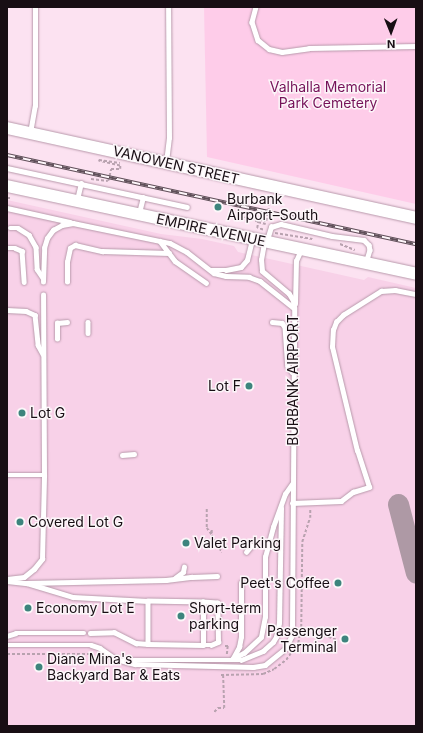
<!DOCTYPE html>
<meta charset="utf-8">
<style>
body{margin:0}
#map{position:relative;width:423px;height:733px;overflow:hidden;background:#fce2f1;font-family:Inter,sans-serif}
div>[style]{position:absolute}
.built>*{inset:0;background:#f8d1e8}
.green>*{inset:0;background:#fecce9}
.taxiway>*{height:21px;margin:-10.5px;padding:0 10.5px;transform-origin:10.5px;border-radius:10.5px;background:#ae99a5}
.path>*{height:1.5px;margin-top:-0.75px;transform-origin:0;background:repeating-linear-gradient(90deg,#b8a2af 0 3px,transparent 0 5px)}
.roads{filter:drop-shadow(0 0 1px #b899ab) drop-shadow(0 0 1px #b899ab)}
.service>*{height:4.5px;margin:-2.25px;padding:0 2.25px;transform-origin:2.25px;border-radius:2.25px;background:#fff}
.secondary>*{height:12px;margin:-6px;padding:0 6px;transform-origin:6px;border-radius:6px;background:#fff}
.rail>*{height:4px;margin-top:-2px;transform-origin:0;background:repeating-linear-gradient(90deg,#fcf6f9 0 8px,#5f5059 0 16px);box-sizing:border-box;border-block:1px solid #5f5059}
.dots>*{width:11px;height:11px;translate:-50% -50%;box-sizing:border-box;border:2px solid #fcf6f9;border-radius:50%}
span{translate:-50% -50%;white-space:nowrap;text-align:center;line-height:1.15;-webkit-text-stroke:3px #fcf6f9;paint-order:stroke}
.park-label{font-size:14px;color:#761259}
.street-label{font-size:14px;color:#180e14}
.poi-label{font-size:14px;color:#180e14}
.left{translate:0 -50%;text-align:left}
.right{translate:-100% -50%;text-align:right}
.frame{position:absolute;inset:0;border:8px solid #180e14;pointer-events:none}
.north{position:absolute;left:371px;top:12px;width:40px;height:40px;-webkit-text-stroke:3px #fcf6f9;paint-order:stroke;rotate:179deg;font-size:11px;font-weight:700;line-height:16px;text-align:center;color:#180e14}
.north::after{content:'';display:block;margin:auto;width:14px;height:18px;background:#180e14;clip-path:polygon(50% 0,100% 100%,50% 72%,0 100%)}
</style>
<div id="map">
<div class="built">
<div style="clip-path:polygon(7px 200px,161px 234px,202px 239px,234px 246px,238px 252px,364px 280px,368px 277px,416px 288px,416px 726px,7px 726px)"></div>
</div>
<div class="green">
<div style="clip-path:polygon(204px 7px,416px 7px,416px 204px,207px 157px)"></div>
</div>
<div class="taxiway">
<div style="left:398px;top:504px;width:71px;rotate:75.4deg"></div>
</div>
<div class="path">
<div style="left:91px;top:179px;width:17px;rotate:7deg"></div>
<div style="left:108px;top:181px;width:12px;rotate:-76deg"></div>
<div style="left:111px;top:169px;width:9px"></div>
<div style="left:120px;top:169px;width:3px;rotate:-90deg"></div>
<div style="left:120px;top:166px;width:22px;rotate:-167deg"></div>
<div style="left:99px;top:161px;width:1px;rotate:-90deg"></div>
<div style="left:99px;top:160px;width:21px;rotate:8deg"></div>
<div style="left:7px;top:198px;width:4px"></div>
<div style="left:258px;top:222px;width:8px;rotate:14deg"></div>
<div style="left:263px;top:230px;width:6px;rotate:-162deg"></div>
<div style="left:257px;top:228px;width:6px;rotate:-81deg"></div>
<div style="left:258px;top:222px;width:14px;rotate:-163deg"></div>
<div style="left:245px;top:218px;width:1px;rotate:-90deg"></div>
<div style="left:245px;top:217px;width:21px;rotate:11deg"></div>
<div style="left:266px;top:221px;width:15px;rotate:-79deg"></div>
<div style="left:269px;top:206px;width:9px;rotate:-96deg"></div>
<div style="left:275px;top:233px;width:38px;rotate:9deg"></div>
<div style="left:340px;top:244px;width:16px;rotate:22deg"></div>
<div style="left:207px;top:509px;width:19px;rotate:90deg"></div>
<div style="left:207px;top:528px;width:9px;rotate:54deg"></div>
<div style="left:212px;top:530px;width:5px;rotate:90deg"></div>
<div style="left:212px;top:535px;width:20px;rotate:60deg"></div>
<div style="left:302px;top:634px;width:22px;rotate:3deg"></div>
<div style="left:324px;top:635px;width:14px;rotate:21deg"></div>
<div style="left:225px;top:646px;width:3px"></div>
<div style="left:228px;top:646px;width:9px;rotate:96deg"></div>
<div style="left:7px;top:654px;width:86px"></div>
<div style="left:221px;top:675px;width:42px;rotate:-1.4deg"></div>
<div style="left:263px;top:674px;width:12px;rotate:-24deg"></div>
<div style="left:274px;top:669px;width:15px;rotate:-37deg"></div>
<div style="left:286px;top:660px;width:21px;rotate:-55deg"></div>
<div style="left:298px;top:643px;width:16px;rotate:-79deg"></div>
<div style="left:301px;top:627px;width:85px;rotate:-89.3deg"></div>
<div style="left:302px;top:542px;width:25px;rotate:-72deg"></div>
<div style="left:310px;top:518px;width:9px;rotate:-90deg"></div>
<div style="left:214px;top:712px;width:6px;rotate:-45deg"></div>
<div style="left:218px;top:708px;width:6px"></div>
<div style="left:224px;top:708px;width:33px;rotate:-92deg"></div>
</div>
<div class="roads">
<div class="service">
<div style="left:256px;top:7px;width:16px;rotate:105deg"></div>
<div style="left:252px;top:22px;width:19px;rotate:72deg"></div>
<div style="left:258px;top:40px;width:14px;rotate:39deg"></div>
<div style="left:269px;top:49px;width:13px;rotate:13deg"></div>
<div style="left:282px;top:52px;width:27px;rotate:-8deg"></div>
<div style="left:309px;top:48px;width:107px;rotate:-1.1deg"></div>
<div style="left:30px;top:133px;width:27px;rotate:-80deg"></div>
<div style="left:35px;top:106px;width:99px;rotate:-90deg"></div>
<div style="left:166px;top:162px;width:24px;rotate:-83deg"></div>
<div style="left:169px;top:138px;width:131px;rotate:-90.4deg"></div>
<div style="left:7px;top:168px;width:184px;rotate:12.2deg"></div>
<div style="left:77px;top:200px;width:17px;rotate:-77deg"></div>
<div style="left:7px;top:208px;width:65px;rotate:12.5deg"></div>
<div style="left:139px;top:213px;width:16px;rotate:-76deg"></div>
<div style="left:10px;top:228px;width:8px"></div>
<div style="left:18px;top:228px;width:13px;rotate:32deg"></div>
<div style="left:29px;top:235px;width:14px;rotate:60deg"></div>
<div style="left:36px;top:247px;width:22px;rotate:87deg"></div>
<div style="left:37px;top:269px;width:11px;rotate:56deg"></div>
<div style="left:267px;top:240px;width:14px;rotate:-73deg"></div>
<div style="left:271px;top:227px;width:10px;rotate:-17deg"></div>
<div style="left:281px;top:224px;width:52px;rotate:13.2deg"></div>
<div style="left:332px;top:236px;width:32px;rotate:7deg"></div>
<div style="left:364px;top:240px;width:7px;rotate:45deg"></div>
<div style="left:369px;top:245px;width:5px;rotate:79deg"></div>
<div style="left:370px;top:250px;width:14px;rotate:107deg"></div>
<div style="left:160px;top:241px;width:25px;rotate:53deg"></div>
<div style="left:175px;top:261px;width:38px;rotate:35deg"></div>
<div style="left:7px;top:248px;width:8px"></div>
<div style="left:15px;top:248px;width:8px;rotate:23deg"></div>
<div style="left:22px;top:251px;width:31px;rotate:86deg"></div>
<div style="left:211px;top:270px;width:15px"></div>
<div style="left:226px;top:270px;width:15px;rotate:-11deg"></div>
<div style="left:241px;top:267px;width:9px;rotate:-49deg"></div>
<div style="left:247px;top:260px;width:21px;rotate:-76deg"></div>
<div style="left:43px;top:282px;width:34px;rotate:-88deg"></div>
<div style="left:44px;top:248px;width:10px;rotate:-73deg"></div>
<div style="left:47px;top:238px;width:10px;rotate:-53deg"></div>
<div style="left:53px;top:230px;width:10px;rotate:-29deg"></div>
<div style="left:62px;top:225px;width:11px;rotate:-10deg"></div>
<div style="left:73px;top:223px;width:99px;rotate:11.7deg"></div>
<div style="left:170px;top:243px;width:19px;rotate:28deg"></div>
<div style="left:187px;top:252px;width:34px;rotate:38deg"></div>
<div style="left:214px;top:273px;width:12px;rotate:14deg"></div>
<div style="left:226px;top:276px;width:23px;rotate:2deg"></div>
<div style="left:249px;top:277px;width:12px;rotate:20deg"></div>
<div style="left:260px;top:281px;width:43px;rotate:38.5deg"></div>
<div style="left:67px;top:282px;width:20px;rotate:-90deg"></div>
<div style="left:67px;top:262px;width:14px;rotate:-78deg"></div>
<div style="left:70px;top:248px;width:6px;rotate:-31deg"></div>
<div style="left:75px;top:245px;width:28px;rotate:13deg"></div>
<div style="left:102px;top:251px;width:67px;rotate:1.7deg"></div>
<div style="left:295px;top:304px;width:43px;rotate:-88.7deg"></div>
<div style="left:296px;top:261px;width:12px;rotate:-66deg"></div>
<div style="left:7px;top:310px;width:19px;rotate:3deg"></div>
<div style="left:26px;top:311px;width:10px;rotate:24deg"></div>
<div style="left:35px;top:315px;width:30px;rotate:84deg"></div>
<div style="left:38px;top:345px;width:10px;rotate:61deg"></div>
<div style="left:88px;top:322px;width:11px;rotate:90deg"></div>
<div style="left:272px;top:322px;width:10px;rotate:6deg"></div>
<div style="left:282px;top:323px;width:5px;rotate:53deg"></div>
<div style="left:285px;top:327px;width:39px;rotate:86deg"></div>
<div style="left:288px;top:366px;width:7px;rotate:56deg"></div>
<div style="left:57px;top:339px;width:16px;rotate:-90deg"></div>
<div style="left:57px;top:323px;width:10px;rotate:-6deg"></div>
<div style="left:122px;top:455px;width:12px;rotate:-5deg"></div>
<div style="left:7px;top:475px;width:37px"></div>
<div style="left:292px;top:503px;width:49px;rotate:-2.3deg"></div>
<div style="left:341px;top:501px;width:15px;rotate:-37deg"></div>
<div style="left:353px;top:492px;width:17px;rotate:-17deg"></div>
<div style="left:369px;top:487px;width:38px;rotate:-108deg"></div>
<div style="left:357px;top:451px;width:107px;rotate:-103.5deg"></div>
<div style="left:332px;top:347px;width:17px;rotate:-87deg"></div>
<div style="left:333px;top:330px;width:9px;rotate:-69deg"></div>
<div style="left:336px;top:322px;width:10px;rotate:-45deg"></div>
<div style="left:343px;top:315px;width:45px;rotate:-32.3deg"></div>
<div style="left:381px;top:291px;width:14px;rotate:-4deg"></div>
<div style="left:395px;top:290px;width:21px;rotate:11deg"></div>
<div style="left:246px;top:552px;width:8px;rotate:-50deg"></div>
<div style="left:175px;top:578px;width:10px;rotate:-37deg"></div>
<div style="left:183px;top:572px;width:5px;rotate:-79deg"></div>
<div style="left:7px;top:579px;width:17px;rotate:-7deg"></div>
<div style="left:24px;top:577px;width:13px;rotate:-39deg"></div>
<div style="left:34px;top:569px;width:13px;rotate:-51deg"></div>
<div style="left:42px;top:559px;width:84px;rotate:-88.6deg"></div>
<div style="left:44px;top:475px;width:180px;rotate:-90.3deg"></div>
<div style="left:7px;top:581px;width:20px;rotate:6deg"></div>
<div style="left:27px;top:583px;width:48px;rotate:16.9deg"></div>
<div style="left:73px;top:597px;width:75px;rotate:3.1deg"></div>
<div style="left:27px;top:583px;width:139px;rotate:-1.2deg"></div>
<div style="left:166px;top:580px;width:26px;rotate:-7deg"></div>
<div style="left:192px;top:577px;width:25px;rotate:-2deg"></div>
<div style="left:90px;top:633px;width:24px;rotate:-2deg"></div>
<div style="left:114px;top:632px;width:25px;rotate:27deg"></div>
<div style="left:136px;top:643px;width:12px;rotate:5deg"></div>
<div style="left:148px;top:644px;width:55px;rotate:1deg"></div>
<div style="left:203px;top:645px;width:43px;rotate:-90deg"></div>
<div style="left:203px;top:602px;width:55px;rotate:-179deg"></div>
<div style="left:148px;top:601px;width:43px;rotate:90deg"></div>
<div style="left:7px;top:636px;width:9px;rotate:-18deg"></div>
<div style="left:16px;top:633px;width:68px"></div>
<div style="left:7px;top:645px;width:84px"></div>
<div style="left:91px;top:645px;width:9px;rotate:18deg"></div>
<div style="left:100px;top:648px;width:19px;rotate:35deg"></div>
<div style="left:116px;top:659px;width:20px;rotate:15deg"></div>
<div style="left:135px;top:664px;width:118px;rotate:1.5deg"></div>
<div style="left:253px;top:667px;width:12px;rotate:-9deg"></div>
<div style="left:265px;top:665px;width:27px;rotate:-39deg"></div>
<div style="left:286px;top:648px;width:12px;rotate:-66deg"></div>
<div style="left:291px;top:637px;width:9px;rotate:-84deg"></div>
<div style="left:292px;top:628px;width:320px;rotate:-89.6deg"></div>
<div style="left:294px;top:308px;width:7px;rotate:-98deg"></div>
<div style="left:293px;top:301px;width:8px;rotate:-120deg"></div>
<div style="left:289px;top:294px;width:35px;rotate:-140deg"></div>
<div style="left:262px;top:271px;width:11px;rotate:-95deg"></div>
<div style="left:261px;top:260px;width:17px;rotate:-80deg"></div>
<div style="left:203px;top:645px;width:8px"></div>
<div style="left:211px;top:645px;width:8px;rotate:-23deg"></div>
<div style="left:218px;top:642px;width:39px;rotate:-91deg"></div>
<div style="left:217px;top:603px;width:14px;rotate:-176deg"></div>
<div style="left:233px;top:658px;width:13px;rotate:-61deg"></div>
<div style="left:239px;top:647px;width:10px;rotate:-79deg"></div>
<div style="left:241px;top:637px;width:54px;rotate:-90deg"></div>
<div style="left:232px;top:659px;width:13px;rotate:-27deg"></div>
<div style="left:244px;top:653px;width:23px;rotate:-43deg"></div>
<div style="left:261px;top:637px;width:20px;rotate:-79deg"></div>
<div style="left:265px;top:617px;width:60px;rotate:-90deg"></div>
<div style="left:265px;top:557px;width:31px;rotate:-75deg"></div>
<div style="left:273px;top:527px;width:35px;rotate:-70deg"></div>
<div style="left:285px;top:494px;width:12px;rotate:-55deg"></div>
<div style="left:124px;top:660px;width:117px"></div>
<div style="left:241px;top:660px;width:24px;rotate:-22deg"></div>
<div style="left:263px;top:651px;width:13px;rotate:-42deg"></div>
<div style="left:273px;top:642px;width:6px;rotate:-59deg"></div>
<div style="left:276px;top:637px;width:14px;rotate:-78deg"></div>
<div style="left:279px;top:623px;width:115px;rotate:-89deg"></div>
</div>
<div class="secondary">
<div style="left:7px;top:128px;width:419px;rotate:12.4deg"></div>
<div style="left:7px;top:186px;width:418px;rotate:12.1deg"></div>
</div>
</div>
<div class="rail">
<div style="left:7px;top:155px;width:419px;rotate:12.3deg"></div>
</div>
<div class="dots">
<div style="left:218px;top:207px;background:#3d847d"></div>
<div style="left:249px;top:386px;background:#3d847d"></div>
<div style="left:22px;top:413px;background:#3d847d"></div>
<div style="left:20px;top:522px;background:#3d847d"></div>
<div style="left:186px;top:543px;background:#3d847d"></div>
<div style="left:338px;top:583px;background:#3d847d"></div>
<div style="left:28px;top:608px;background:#3d847d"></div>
<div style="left:181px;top:616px;background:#3d847d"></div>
<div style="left:345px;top:639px;background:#3d847d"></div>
<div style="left:39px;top:667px;background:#3d847d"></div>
</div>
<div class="park-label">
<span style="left:328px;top:95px">Valhalla Memorial<br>Park Cemetery</span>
</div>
<div class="street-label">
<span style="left:176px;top:165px;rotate:13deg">VANOWEN STREET</span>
<span style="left:211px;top:230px;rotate:12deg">EMPIRE AVENUE</span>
<span style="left:293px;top:380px;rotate:-90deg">BURBANK AIRPORT</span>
</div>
<div class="poi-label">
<span class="left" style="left:227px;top:207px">Burbank<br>Airport–South</span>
<span class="right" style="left:241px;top:386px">Lot F</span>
<span class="left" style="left:30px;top:413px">Lot G</span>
<span class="left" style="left:28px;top:522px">Covered Lot G</span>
<span class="left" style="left:194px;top:543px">Valet Parking</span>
<span class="right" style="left:330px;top:583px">Peet's Coffee</span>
<span class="left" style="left:36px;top:608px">Economy Lot E</span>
<span class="left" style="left:189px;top:616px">Short-term<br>parking</span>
<span class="right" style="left:337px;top:639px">Passenger<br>Terminal</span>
<span class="left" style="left:47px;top:667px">Diane Mina's<br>Backyard Bar &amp; Eats</span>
</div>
<div class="frame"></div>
<div class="north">N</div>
</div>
